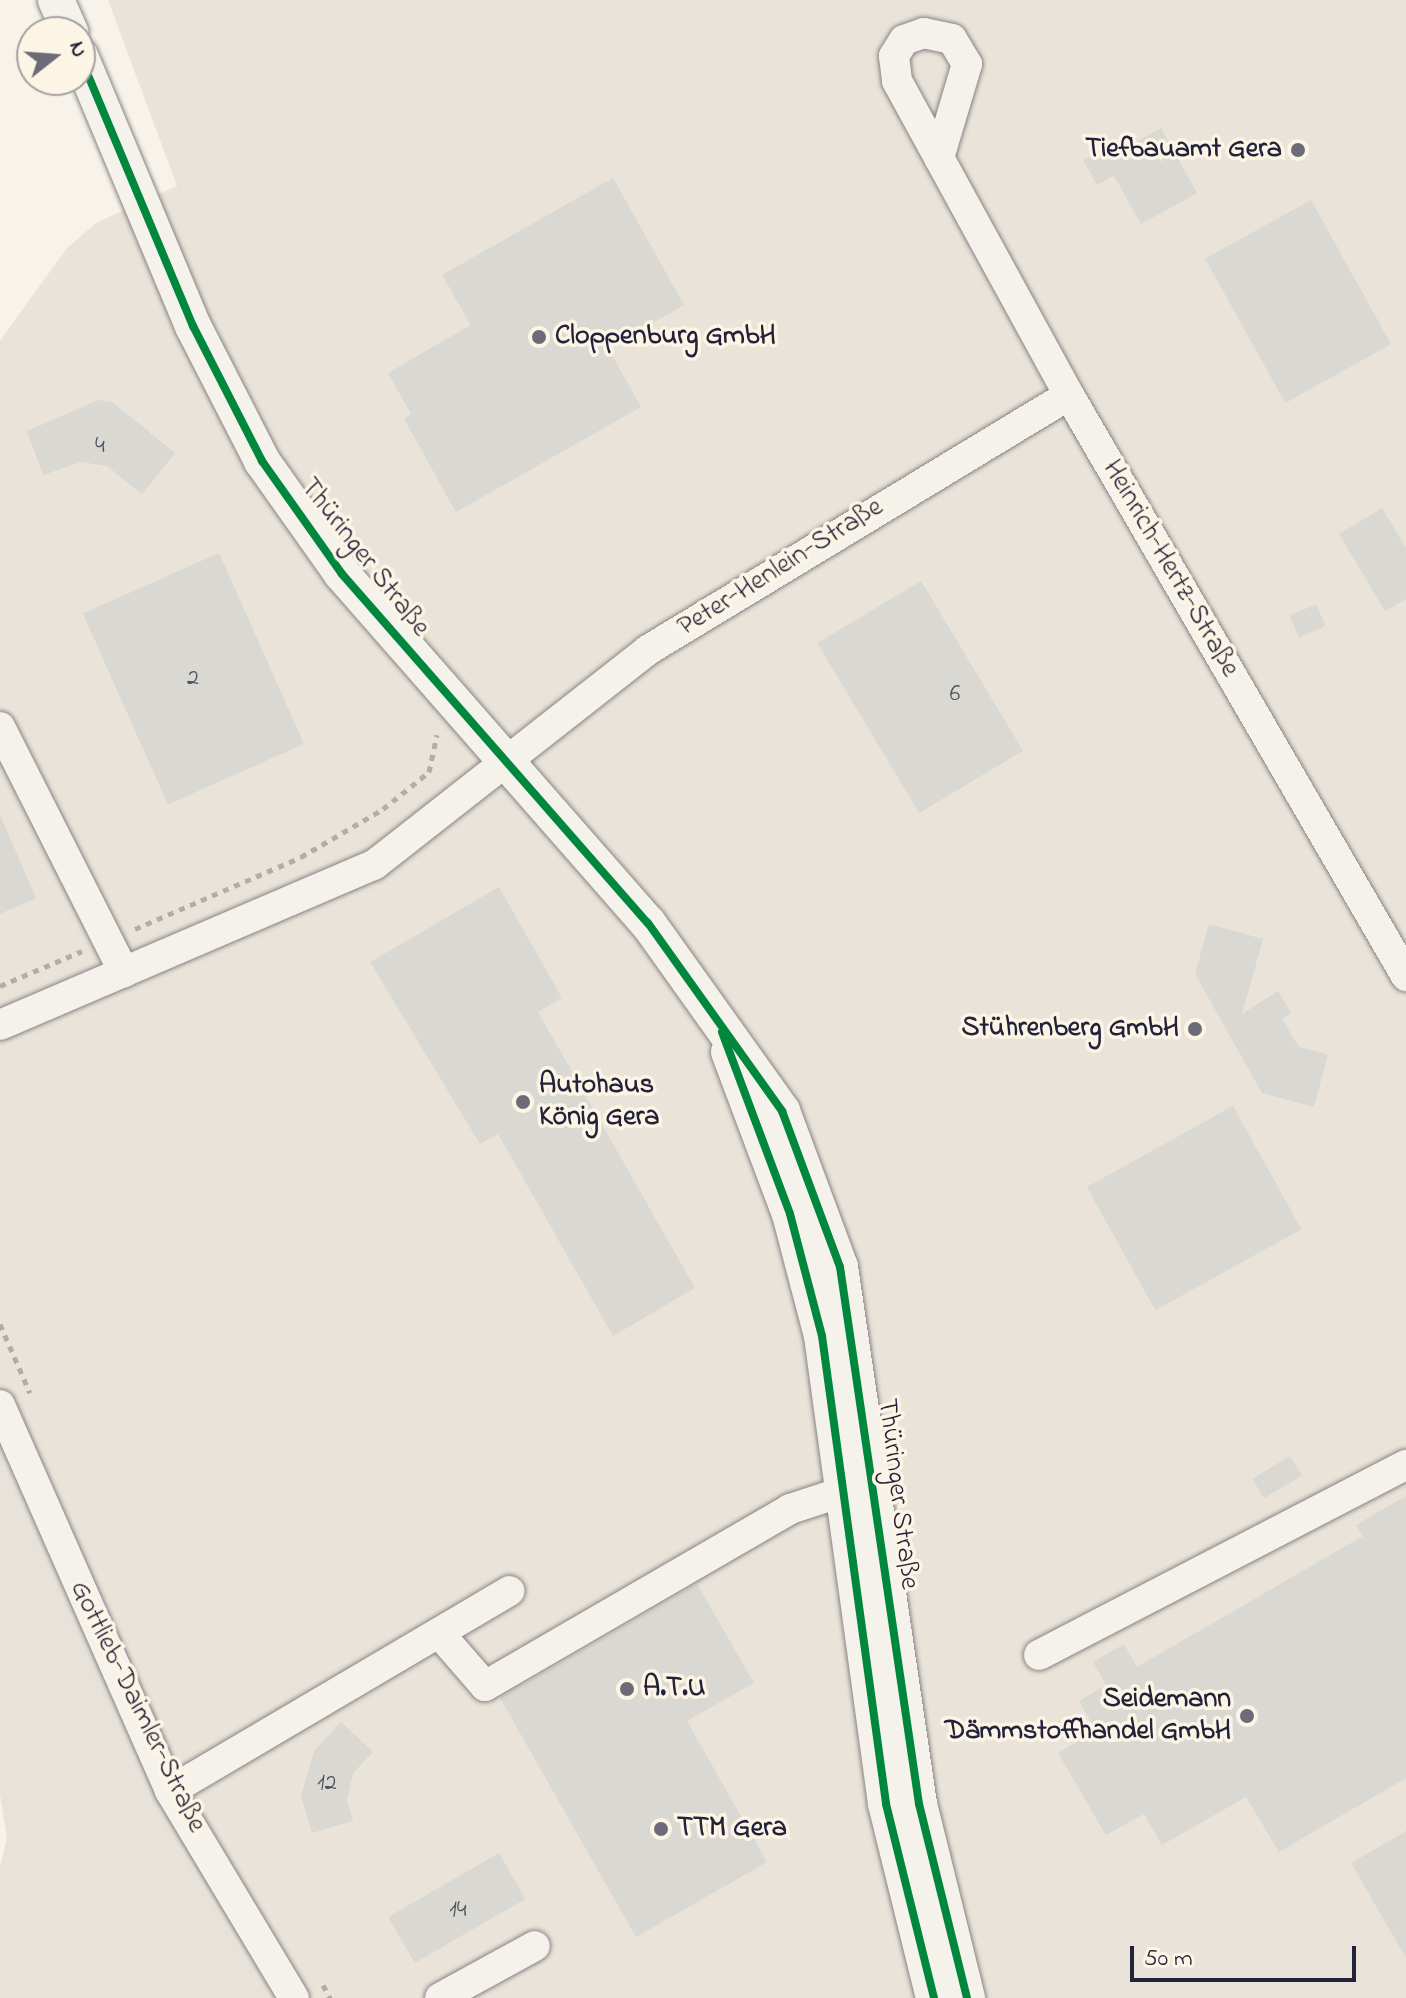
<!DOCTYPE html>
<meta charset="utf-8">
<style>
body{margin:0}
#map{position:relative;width:1406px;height:1998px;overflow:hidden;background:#f7f3ea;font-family:"Indie Flower",sans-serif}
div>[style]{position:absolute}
.built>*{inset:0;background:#e9e3d9}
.green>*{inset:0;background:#e8e3da}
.building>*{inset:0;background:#dad8d2;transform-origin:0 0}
.path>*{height:5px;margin-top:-2.5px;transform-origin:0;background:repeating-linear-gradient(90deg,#b0aead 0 6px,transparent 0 12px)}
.roads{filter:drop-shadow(0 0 2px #868485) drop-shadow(0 0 2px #868485)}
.minor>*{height:30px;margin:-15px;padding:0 15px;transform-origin:15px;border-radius:15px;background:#f5f2ec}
.major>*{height:36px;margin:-18px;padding:0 18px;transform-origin:18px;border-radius:18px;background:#f5f2ec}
.cycleway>*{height:8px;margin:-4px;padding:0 4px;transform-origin:4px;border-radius:4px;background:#00873e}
.dots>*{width:22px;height:22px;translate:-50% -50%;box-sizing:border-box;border:4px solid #fcf5e5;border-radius:50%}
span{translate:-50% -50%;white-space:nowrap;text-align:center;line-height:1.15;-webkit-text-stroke:7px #fcf5e5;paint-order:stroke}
.number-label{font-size:24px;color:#505061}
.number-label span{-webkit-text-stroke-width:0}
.poi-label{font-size:28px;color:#22223b;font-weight:700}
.right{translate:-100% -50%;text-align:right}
.left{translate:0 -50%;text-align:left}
.street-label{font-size:28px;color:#22223b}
.north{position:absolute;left:16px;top:16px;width:80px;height:80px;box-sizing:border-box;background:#fcf5e5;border:2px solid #a5a1a1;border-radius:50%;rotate:73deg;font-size:22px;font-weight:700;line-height:32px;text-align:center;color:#22223b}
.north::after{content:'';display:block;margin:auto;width:28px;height:36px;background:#6d6b78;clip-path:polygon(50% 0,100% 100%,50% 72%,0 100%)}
.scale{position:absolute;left:1130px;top:1946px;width:226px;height:36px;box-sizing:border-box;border:4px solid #22223b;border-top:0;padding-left:10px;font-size:24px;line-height:28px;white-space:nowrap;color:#22223b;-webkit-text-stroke:6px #fcf5e5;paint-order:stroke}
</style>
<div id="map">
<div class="built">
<div style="clip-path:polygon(108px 0,1406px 0,1406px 1998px,269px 1998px,155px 1803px,0 1445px,0 341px,67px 248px,96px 223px,177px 186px)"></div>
</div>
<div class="green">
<div style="clip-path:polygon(0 1445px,155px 1803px,269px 1998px,0 1998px,0 1867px,7px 1837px,0 1795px)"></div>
</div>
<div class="building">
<div style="clip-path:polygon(1161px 128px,1197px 193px,1141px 224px,1114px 176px,1097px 185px,1083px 160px,1109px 146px,1114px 154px)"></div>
<div style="clip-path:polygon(613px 178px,684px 305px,608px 348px,641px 407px,456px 512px,404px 419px,411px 414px,388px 373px,471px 325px,442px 275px)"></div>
<div style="left:1311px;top:200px;width:165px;height:121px;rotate:61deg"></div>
<div style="clip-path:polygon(98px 400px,112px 402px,175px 453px,142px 494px,107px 466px,81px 462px,43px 475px,27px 431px)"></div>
<div style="clip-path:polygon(1382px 508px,1406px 548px,1406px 599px,1385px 611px,1339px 534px)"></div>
<div style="left:219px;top:553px;width:209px;height:149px;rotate:66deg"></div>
<div style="left:921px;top:581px;width:198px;height:121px;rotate:59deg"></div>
<div style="left:1316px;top:604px;width:24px;height:29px;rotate:66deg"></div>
<div style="clip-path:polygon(0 815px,36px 898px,0 914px)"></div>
<div style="clip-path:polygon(499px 887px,562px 998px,538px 1012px,695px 1288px,613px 1336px,498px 1134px,480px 1144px,370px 962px)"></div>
<div style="clip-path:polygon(1209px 924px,1263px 939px,1242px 1014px,1278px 991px,1291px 1013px,1282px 1019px,1299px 1047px,1328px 1054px,1314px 1107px,1262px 1093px,1195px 974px)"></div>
<div style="left:1233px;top:1106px;width:141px;height:167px;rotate:61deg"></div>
<div style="left:1290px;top:1456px;width:23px;height:44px;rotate:59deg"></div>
<div style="clip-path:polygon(1406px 1496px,1406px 1778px,1279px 1852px,1246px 1797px,1162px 1845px,1144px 1814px,1106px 1835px,1058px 1753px,1096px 1731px,1079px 1701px,1106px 1685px,1093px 1662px,1124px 1644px,1137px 1667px,1363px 1536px,1356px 1525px)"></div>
<div style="clip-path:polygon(697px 1584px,754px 1683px,687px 1721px,767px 1862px,636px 1937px,500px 1698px)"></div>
<div style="clip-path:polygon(341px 1722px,373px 1752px,353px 1773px,347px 1800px,353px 1821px,312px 1833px,301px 1796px,314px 1751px)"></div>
<div style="clip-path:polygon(1406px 1831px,1406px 1958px,1351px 1863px)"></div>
<div style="left:499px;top:1853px;width:53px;height:128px;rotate:60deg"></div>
</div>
<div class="path">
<div style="left:135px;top:929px;width:181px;rotate:-23.4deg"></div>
<div style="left:301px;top:857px;width:95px;rotate:-30.3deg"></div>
<div style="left:383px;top:809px;width:59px;rotate:-38.8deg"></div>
<div style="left:429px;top:772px;width:38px;rotate:-78deg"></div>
<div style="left:0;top:986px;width:89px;rotate:-23.1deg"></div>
<div style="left:0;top:1324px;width:75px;rotate:66.5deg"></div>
<div style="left:323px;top:1985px;width:15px;rotate:62deg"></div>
</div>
<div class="roads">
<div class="minor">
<div style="left:939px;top:158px;width:98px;rotate:-73.4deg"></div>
<div style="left:967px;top:64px;width:29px;rotate:-121deg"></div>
<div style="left:952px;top:39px;width:29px;rotate:-168deg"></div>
<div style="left:924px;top:33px;width:21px;rotate:161deg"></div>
<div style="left:904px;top:40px;width:19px;rotate:122deg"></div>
<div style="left:894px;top:56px;width:25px;rotate:83deg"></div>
<div style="left:897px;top:81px;width:358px;rotate:61.3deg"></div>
<div style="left:1069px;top:395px;width:672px;rotate:59.88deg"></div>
<div style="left:0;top:727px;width:275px;rotate:63.2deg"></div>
<div style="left:0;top:1025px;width:407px;rotate:-23.2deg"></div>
<div style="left:374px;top:865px;width:348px;rotate:-38.1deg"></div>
<div style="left:648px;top:650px;width:492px;rotate:-31.2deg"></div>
<div style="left:0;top:1405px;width:422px;rotate:66.2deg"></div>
<div style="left:170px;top:1791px;width:241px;rotate:59.1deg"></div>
<div style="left:439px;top:1633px;width:70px;rotate:49deg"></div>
<div style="left:485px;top:1686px;width:353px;rotate:-30.1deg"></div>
<div style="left:790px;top:1509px;width:55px;rotate:-18.1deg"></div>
<div style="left:1039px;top:1655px;width:413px;rotate:-27.4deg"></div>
<div style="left:170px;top:1791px;width:394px;rotate:-30.5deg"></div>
<div style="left:440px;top:1998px;width:108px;rotate:-28.7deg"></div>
</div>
<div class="major">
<div style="left:56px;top:0;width:35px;rotate:66deg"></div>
<div style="left:80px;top:56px;width:293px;rotate:67.3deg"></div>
<div style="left:193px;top:326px;width:152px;rotate:62.9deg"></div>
<div style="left:262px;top:461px;width:138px;rotate:54.7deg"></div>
<div style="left:342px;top:574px;width:464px;rotate:48.8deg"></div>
<div style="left:648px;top:923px;width:231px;rotate:54.5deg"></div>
<div style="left:782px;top:1111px;width:166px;rotate:69.6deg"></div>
<div style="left:840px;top:1267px;width:543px;rotate:81.63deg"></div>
<div style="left:919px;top:1804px;width:200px;rotate:76.1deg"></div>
<div style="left:729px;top:1052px;width:173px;rotate:69.4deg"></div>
<div style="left:790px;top:1214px;width:126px;rotate:75.3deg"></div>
<div style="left:822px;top:1336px;width:472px;rotate:82.2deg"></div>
<div style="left:886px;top:1804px;width:200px;rotate:76.1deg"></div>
</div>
</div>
<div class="cycleway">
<div style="left:80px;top:56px;width:293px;rotate:67.3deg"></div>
<div style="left:193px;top:326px;width:152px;rotate:62.9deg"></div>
<div style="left:262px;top:461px;width:138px;rotate:54.7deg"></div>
<div style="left:342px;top:574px;width:464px;rotate:48.8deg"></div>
<div style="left:648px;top:923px;width:231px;rotate:54.5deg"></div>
<div style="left:782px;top:1111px;width:166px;rotate:69.6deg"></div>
<div style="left:840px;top:1267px;width:543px;rotate:81.63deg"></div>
<div style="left:919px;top:1804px;width:200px;rotate:76.1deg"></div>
<div style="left:722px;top:1032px;width:194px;rotate:69.5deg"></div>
<div style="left:790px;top:1214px;width:126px;rotate:75.3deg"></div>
<div style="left:822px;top:1336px;width:472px;rotate:82.2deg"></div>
<div style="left:886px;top:1804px;width:200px;rotate:76.1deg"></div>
</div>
<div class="dots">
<div style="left:1298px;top:150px;background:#6d6b78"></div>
<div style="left:539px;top:337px;background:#6d6b78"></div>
<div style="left:1195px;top:1029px;background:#6d6b78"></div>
<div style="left:523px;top:1102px;background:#6d6b78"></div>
<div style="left:627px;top:1689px;background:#6d6b78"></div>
<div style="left:1247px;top:1716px;background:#6d6b78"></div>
<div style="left:661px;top:1829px;background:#6d6b78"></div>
</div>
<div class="number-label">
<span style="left:100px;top:447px">4</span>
<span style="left:193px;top:679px">2</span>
<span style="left:955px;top:695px">6</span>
<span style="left:327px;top:1784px">12</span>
<span style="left:458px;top:1911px">14</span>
</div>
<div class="poi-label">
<span class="right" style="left:1282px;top:150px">Tiefbauamt Gera</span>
<span class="left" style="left:555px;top:337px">Cloppenburg GmbH</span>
<span class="right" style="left:1179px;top:1029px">Stührenberg GmbH</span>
<span class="left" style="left:539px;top:1102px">Autohaus<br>König Gera</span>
<span class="left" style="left:643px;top:1689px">A.T.U</span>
<span class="right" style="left:1231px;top:1716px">Seidemann<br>Dämmstoffhandel GmbH</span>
<span class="left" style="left:677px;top:1829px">TTM Gera</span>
</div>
<div class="street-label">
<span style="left:364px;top:558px;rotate:52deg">Thüringer Straße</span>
<span style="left:781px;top:568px;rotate:-32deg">Peter-Henlein-Straße</span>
<span style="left:1170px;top:569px;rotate:60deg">Heinrich-Hertz-Straße</span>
<span style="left:897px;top:1494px;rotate:83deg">Thüringer Straße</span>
<span style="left:137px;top:1707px;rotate:64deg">Gottlieb-Daimler-Straße</span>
</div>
<div class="north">N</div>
<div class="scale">50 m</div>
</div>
